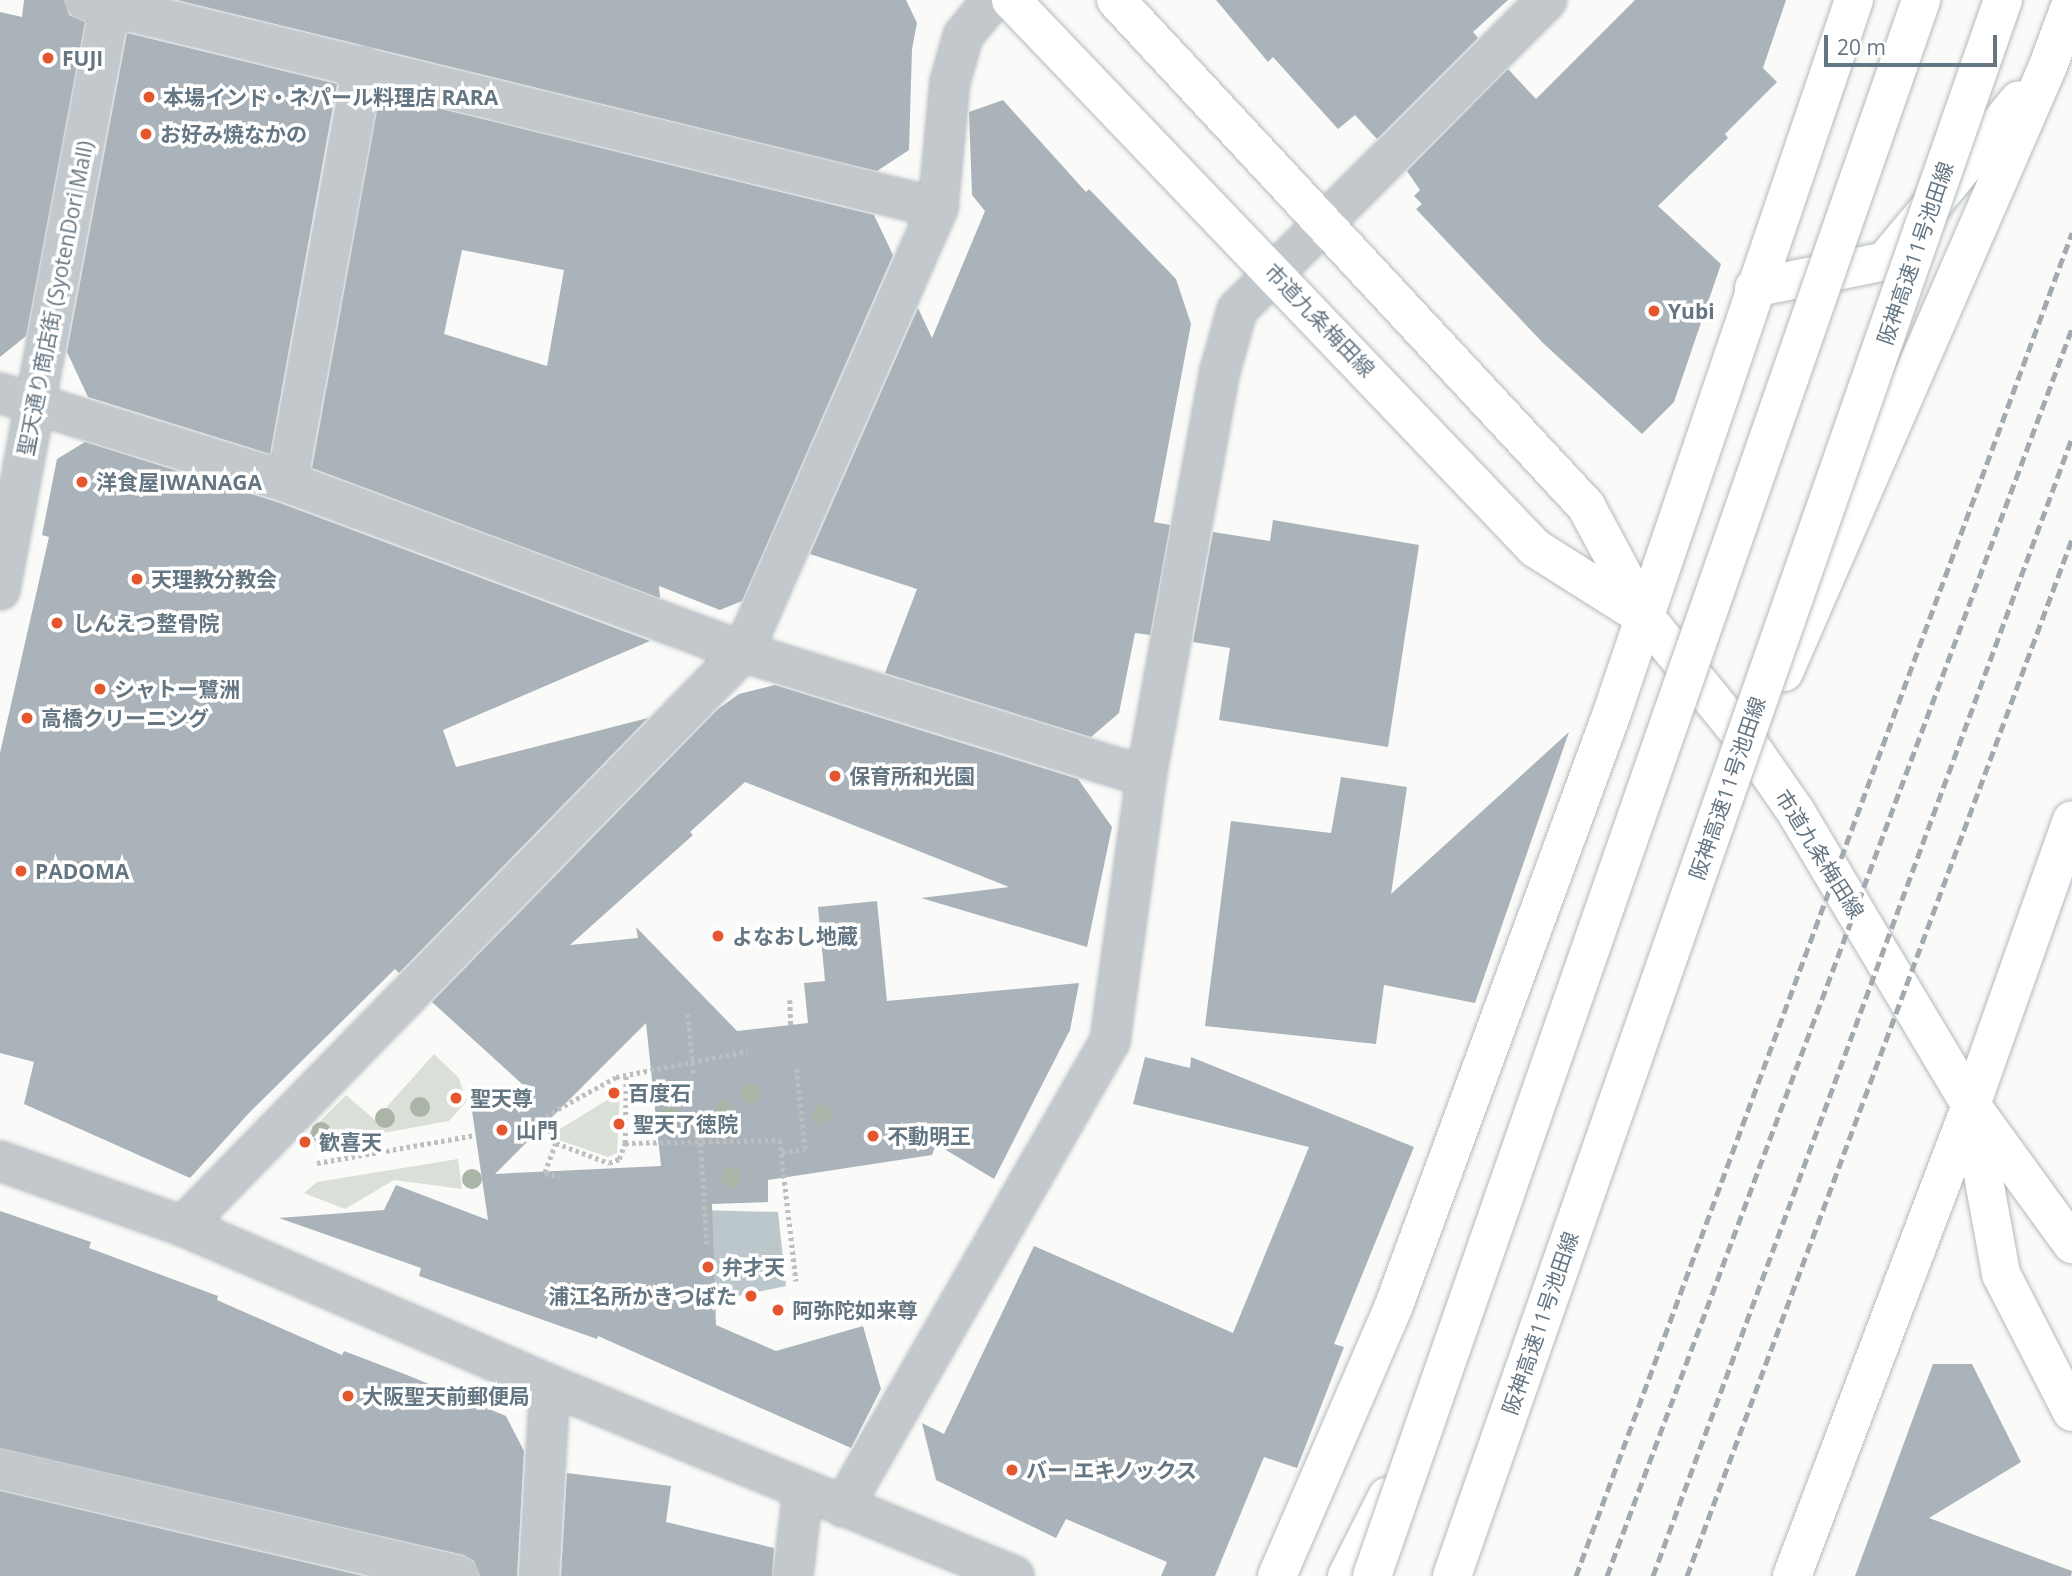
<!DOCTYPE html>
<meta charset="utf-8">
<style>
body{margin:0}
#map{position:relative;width:2072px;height:1576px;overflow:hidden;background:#fafaf8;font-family:"Open Sans","Noto Sans JP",sans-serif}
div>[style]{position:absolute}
.green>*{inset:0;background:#dadfd7}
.water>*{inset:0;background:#bbc7cb}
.building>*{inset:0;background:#aab3b9}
.path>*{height:4.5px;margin-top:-2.25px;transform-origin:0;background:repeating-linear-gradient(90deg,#bbbfc2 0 3.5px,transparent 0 7px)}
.roads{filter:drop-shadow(0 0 2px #b3babf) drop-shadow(0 0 2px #b3babf)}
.street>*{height:38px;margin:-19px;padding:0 19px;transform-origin:19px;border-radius:19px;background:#c3c8cc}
.secondary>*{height:38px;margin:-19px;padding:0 19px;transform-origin:19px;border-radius:19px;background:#fff}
.primary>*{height:38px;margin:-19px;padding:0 19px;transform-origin:19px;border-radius:19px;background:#fff}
.highway>*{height:38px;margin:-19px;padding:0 19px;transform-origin:19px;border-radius:19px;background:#fff}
.rail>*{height:5px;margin-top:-2.5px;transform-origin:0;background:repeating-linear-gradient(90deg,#a2aab0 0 10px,transparent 0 15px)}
.bridges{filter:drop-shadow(0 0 2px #b4b9bd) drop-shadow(0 0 2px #b4b9bd)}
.highway-bridge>*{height:38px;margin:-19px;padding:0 19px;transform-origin:19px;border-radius:19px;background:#fff}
.trees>*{width:20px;height:20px;margin:-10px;border-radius:50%;background:#aab4a7}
.dots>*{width:19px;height:19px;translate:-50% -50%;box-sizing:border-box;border:4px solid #fff;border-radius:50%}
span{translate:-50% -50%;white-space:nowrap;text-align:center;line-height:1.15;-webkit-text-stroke:7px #fff;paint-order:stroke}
.poi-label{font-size:21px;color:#657683;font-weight:700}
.left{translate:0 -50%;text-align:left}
.right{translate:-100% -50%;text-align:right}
.street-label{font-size:21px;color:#657683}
.scale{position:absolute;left:1824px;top:35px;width:173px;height:32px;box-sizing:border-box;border:4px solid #657683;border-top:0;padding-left:9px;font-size:21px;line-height:24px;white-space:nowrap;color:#657683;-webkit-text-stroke:5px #fff;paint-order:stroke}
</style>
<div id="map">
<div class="green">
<div style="clip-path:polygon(434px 1054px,459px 1078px,466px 1102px,449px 1121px,311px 1146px,298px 1144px,346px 1095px,375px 1120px)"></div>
<div style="clip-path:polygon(620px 1092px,617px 1153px,608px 1157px,559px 1140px,555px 1132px)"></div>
<div style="clip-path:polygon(458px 1159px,462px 1189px,394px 1180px,345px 1209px,304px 1193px,317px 1182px)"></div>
</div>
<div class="water">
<div style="clip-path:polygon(695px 1210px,778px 1212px,786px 1286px,723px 1299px,700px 1293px)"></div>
</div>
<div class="building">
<div style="clip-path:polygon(24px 0,64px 0,69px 15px,85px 22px,26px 336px,0 357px,0 12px,22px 17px)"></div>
<div style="clip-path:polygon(177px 0,906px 0,917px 23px,912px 49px,909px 150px,877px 171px)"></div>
<div style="clip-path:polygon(1216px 0,1508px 0,1473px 32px,1478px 38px,1377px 139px,1355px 115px,1338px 129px,1273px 57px,1268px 62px)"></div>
<div style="clip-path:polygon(1635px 0,1786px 0,1763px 68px,1777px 82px,1725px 134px,1728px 138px,1658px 206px,1721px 264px,1674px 402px,1642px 434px,1543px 343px,1416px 209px,1422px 204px,1414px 196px,1420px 190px,1407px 171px,1508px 69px,1536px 99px)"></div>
<div style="clip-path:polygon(127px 33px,337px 84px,270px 454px,88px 397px,67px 352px)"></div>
<div style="clip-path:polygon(evenodd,380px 94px,874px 215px,893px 255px,742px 601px,720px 610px,659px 586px,660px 598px,312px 468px,380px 94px,462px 250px,564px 270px,547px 366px,444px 334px,462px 250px)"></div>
<div style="clip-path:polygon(1003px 100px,1086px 192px,1089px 189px,1176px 279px,1191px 324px,1154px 522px,1170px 525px,1150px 635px,1135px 633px,1119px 713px,1091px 737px,885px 673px,917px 589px,810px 554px,918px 308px,932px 338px,985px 211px,972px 195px,969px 112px)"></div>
<div style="clip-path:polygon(85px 442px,280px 503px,650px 641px,443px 730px,456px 767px,648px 718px,399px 973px,395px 969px,249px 1113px,190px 1178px,24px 1104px,34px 1062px,0 1053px,0 753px,49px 537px,42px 535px,57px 459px)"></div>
<div style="clip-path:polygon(1273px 520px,1419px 545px,1388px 747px,1219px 720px,1230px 648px,1193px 642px,1213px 532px,1270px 541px)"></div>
<div style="clip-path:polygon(evenodd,775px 685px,1078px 779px,1112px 827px,1087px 947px,921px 898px,1009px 887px,745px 782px,690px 832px,693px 835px,570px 945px,638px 938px,636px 927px,737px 1031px,808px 1023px,804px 983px,825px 981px,818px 907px,877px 901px,887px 1001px,1079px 983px,1070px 1030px,994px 1179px,936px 1144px,932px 1155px,768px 1180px,768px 1202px,712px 1204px,716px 1325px,776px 1351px,863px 1326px,881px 1389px,851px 1448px,598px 1336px,597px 1339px,419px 1276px,421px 1268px,279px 1218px,384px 1210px,396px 1185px,488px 1220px,471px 1104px,533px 1094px,432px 1002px,718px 709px,739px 694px,775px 685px,646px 1023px,661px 1166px,495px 1174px,646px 1023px)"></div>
<div style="clip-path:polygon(1569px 732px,1475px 1003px,1384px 985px,1376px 1044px,1205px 1026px,1231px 821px,1331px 833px,1341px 777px,1407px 787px,1391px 894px)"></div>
<div style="clip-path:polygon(1145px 1057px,1190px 1068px,1191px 1057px,1414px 1147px,1334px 1344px,1344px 1347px,1297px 1468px,1264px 1457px,1215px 1576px,1161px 1576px,1167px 1562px,1066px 1519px,1056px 1538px,936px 1480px,922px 1423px,944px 1434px,1034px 1246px,1233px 1333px,1309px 1147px,1133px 1104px)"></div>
<div style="clip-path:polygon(0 1211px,91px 1242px,89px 1248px,218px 1296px,217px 1300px,342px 1355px,344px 1351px,407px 1375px,506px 1416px,524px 1451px,517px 1576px,480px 1576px,474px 1561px,464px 1555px,0 1448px)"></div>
<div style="clip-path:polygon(1933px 1364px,1972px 1364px,2021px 1462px,1929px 1518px,2072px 1571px,2071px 1576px,1855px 1576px)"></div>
<div style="clip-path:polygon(567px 1473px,671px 1486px,666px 1522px,774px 1548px,772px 1576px,561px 1576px)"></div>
<div style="clip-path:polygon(0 1491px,363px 1576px,0 1576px)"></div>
</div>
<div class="path">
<div style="left:790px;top:1000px;width:25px;rotate:88deg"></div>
<div style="left:688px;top:1014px;width:61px;rotate:84.4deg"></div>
<div style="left:538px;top:1123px;width:27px;rotate:48deg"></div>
<div style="left:556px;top:1143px;width:57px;rotate:20.7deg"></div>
<div style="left:609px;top:1163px;width:11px;rotate:-22deg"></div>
<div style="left:619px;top:1159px;width:17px;rotate:-69deg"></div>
<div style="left:625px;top:1143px;width:68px;rotate:-89.2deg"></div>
<div style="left:527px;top:1126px;width:102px;rotate:-28.8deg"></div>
<div style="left:616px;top:1077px;width:134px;rotate:-11.2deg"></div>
<div style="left:700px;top:1129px;width:115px;rotate:86.5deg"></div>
<div style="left:556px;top:1143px;width:32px;rotate:110deg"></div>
<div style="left:545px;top:1173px;width:15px;rotate:16deg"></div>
<div style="left:625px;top:1143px;width:155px;rotate:-1.1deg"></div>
<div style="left:780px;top:1140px;width:142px;rotate:83.5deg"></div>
<div style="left:782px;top:1152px;width:23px;rotate:-7deg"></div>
<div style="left:805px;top:1149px;width:83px;rotate:-96.2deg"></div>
<div style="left:317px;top:1163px;width:161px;rotate:-10deg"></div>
</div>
<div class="roads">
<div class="street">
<div style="left:85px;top:0;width:878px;rotate:13.7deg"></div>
<div style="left:0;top:393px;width:300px;rotate:17.2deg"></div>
<div style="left:287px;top:482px;width:487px;rotate:20.4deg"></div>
<div style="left:743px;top:652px;width:422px;rotate:17.2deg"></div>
<div style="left:287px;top:482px;width:423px;rotate:-79.6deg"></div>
<div style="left:0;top:590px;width:600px;rotate:-79.35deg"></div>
<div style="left:0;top:1161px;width:194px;rotate:19.6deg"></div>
<div style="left:183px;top:1226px;width:400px;rotate:23.4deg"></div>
<div style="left:550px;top:1385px;width:502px;rotate:22.37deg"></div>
<div style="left:183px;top:1226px;width:802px;rotate:-45.71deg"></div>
<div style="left:743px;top:652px;width:485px;rotate:-66.3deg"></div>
<div style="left:938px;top:208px;width:127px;rotate:-84.6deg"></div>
<div style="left:950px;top:82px;width:48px;rotate:-74.2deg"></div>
<div style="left:963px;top:36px;width:46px;rotate:-51.1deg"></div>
<div style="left:0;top:1469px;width:471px;rotate:13.1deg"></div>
<div style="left:843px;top:1507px;width:537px;rotate:-60.19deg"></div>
<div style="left:1110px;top:1041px;width:266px;rotate:-82.2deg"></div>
<div style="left:1146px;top:777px;width:413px;rotate:-79.7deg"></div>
<div style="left:1220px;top:371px;width:63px;rotate:-74.4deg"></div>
<div style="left:1237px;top:310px;width:438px;rotate:-45deg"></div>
<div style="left:539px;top:1576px;width:191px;rotate:-86.7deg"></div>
<div style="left:793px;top:1576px;width:86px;rotate:-83.3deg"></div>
</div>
<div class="secondary">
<div style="left:1277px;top:1576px;width:292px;rotate:-66.6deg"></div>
<div style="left:1393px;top:1308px;width:634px;rotate:-69.79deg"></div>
<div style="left:1612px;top:713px;width:753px;rotate:-71.25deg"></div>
<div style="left:1792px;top:1576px;width:504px;rotate:-69.19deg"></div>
<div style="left:1971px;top:1105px;width:302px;rotate:-70.5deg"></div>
</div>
<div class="primary">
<div style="left:1011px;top:0;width:758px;rotate:46.28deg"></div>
<div style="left:1535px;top:548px;width:129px;rotate:32.3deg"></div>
<div style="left:1116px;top:0;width:691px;rotate:47.11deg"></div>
<div style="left:1586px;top:506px;width:127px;rotate:61.8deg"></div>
<div style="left:1646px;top:618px;width:166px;rotate:50.9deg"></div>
<div style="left:1751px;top:747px;width:79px;rotate:55.3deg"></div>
<div style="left:1796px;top:812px;width:341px;rotate:59.2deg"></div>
<div style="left:1971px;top:1105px;width:172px;rotate:54deg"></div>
<div style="left:1972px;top:1114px;width:163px;rotate:79.7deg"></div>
<div style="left:2001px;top:1274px;width:155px;rotate:62.8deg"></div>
</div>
<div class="highway">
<div style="left:1754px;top:288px;width:134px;rotate:-11.6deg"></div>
<div style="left:1885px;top:261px;width:209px;rotate:-50.2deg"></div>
<div style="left:1784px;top:672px;width:661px;rotate:-66.46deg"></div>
<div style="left:2048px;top:66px;width:69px;rotate:-69.7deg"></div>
<div style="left:1347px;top:1576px;width:89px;rotate:-63.1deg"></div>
</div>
</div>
<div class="rail">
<div style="left:1576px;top:1576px;width:1432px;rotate:-69.73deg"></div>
<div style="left:1607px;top:1576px;width:1332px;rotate:-69.56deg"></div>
<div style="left:1653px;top:1576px;width:1213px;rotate:-69.79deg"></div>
<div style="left:1687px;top:1576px;width:1106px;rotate:-69.63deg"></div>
</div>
<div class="bridges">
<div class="highway-bridge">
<div style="left:1372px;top:1576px;width:1669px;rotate:-70.79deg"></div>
<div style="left:1452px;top:1576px;width:1670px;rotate:-70.73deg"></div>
</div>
</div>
<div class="trees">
<div style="left:751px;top:1094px"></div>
<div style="left:420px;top:1107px"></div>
<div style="left:725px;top:1111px"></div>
<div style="left:822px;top:1114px"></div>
<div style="left:669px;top:1117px"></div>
<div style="left:385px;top:1118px"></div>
<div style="left:321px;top:1132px"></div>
<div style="left:731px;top:1177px"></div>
<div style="left:472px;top:1179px"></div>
</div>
<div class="dots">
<div style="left:48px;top:58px;background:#e4572e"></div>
<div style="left:149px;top:97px;background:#e4572e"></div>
<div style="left:146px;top:134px;background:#e4572e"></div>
<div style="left:1654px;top:311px;background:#e4572e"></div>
<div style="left:82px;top:482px;background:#e4572e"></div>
<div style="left:137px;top:579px;background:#e4572e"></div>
<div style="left:57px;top:623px;background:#e4572e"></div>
<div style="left:100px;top:689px;background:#e4572e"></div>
<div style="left:27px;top:718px;background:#e4572e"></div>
<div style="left:835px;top:776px;background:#e4572e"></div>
<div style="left:21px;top:871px;background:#e4572e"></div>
<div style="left:718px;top:936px;background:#e4572e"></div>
<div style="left:614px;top:1093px;background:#e4572e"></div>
<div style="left:456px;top:1098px;background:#e4572e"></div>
<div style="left:619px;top:1124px;background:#e4572e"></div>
<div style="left:502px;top:1130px;background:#e4572e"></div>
<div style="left:873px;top:1136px;background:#e4572e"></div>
<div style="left:305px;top:1142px;background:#e4572e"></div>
<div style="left:708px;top:1267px;background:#e4572e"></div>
<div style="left:751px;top:1296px;background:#e4572e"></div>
<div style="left:778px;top:1310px;background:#e4572e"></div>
<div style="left:348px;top:1396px;background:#e4572e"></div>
<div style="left:1012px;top:1470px;background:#e4572e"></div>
</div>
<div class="poi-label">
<span class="left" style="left:62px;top:58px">FUJI</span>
<span class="left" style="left:163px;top:97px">本場インド・ネパール料理店 RARA</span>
<span class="left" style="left:160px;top:134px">お好み焼なかの</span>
<span class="left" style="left:1668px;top:311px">Yubi</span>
<span class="left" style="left:96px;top:482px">洋食屋IWANAGA</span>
<span class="left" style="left:151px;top:579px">天理教分教会</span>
<span class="left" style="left:73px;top:623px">しんえつ整骨院</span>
<span class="left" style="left:114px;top:689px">シャトー鷺洲</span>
<span class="left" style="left:41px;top:718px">高橋クリーニング</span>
<span class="left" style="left:849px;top:776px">保育所和光園</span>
<span class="left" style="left:35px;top:871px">PADOMA</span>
<span class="left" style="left:732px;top:936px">よなおし地蔵</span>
<span class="left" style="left:628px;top:1093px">百度石</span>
<span class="left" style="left:470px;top:1098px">聖天尊</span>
<span class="left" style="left:633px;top:1124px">聖天了徳院</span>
<span class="left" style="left:516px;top:1130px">山門</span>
<span class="left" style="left:887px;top:1136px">不動明王</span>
<span class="left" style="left:319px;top:1142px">歓喜天</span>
<span class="left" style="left:722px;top:1267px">弁才天</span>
<span class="right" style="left:737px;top:1296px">浦江名所かきつばた</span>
<span class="left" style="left:792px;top:1310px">阿弥陀如来尊</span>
<span class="left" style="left:362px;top:1396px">大阪聖天前郵便局</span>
<span class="left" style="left:1026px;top:1470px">バー エキノックス</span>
</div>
<div class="street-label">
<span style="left:1915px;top:253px;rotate:-71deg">阪神高速11号池田線</span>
<span style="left:55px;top:298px;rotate:-79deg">聖天通り商店街 (SyotenDori Mall)</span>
<span style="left:1320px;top:320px;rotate:46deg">市道九条梅田線</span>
<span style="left:1727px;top:788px;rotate:-71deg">阪神高速11号池田線</span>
<span style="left:1820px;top:854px;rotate:58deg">市道九条梅田線</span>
<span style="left:1540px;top:1323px;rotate:-71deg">阪神高速11号池田線</span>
</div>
<div class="scale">20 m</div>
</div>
